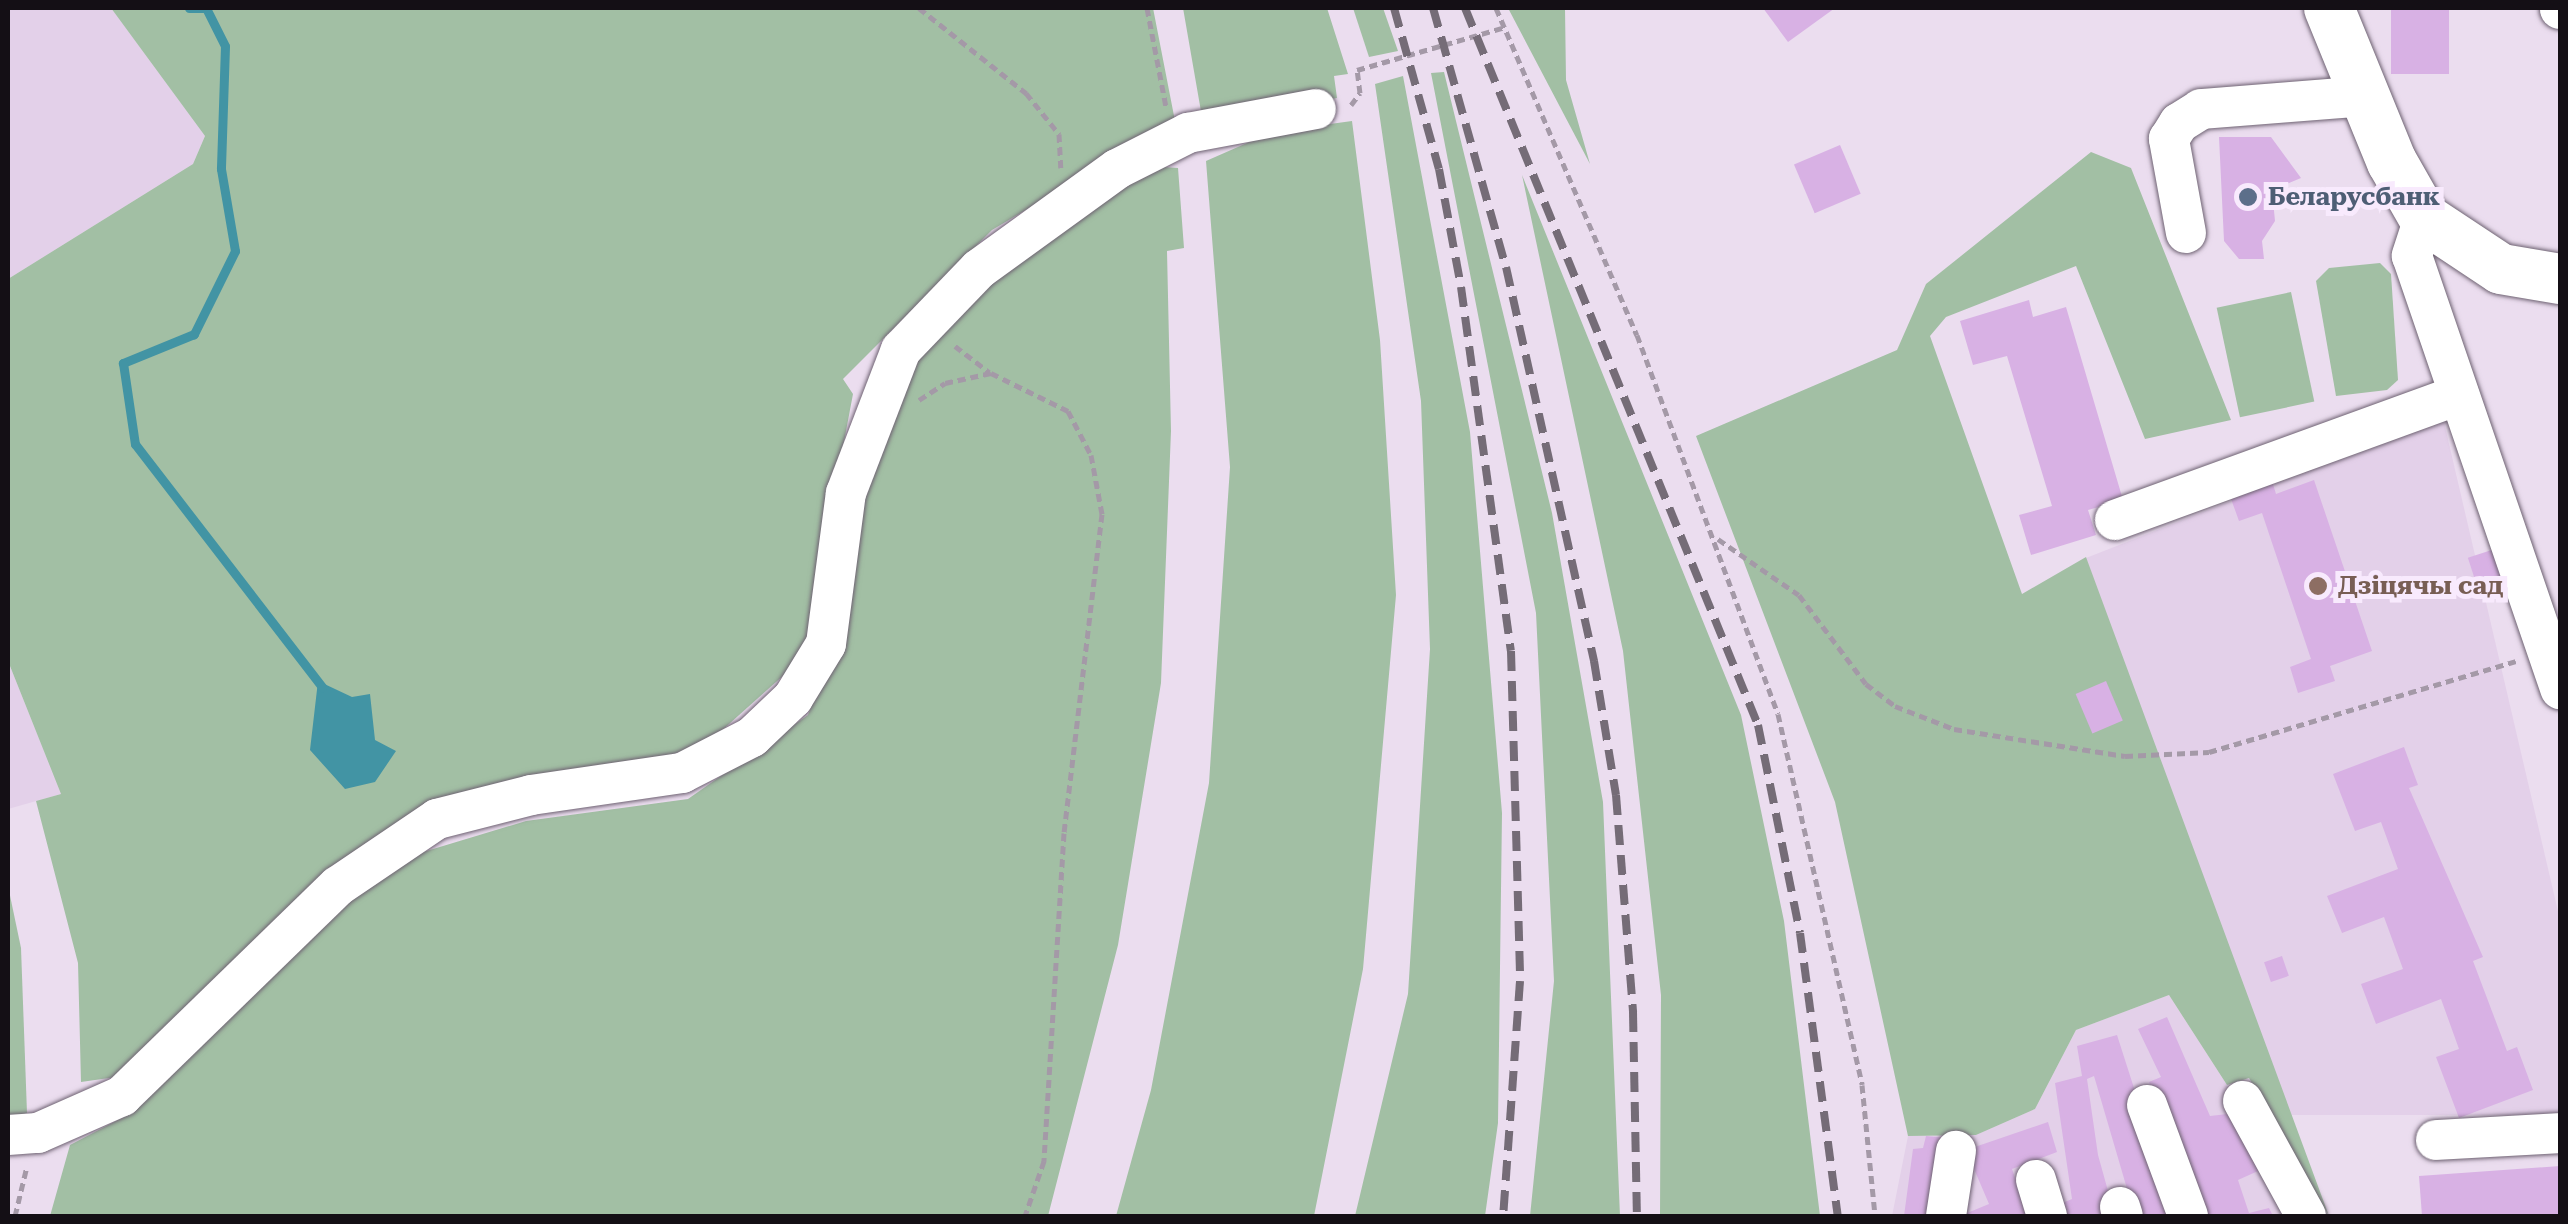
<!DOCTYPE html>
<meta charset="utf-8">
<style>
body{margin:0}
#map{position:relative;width:2568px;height:1224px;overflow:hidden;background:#ebddef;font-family:"Roboto Serif",serif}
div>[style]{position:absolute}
.built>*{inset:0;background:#e3d0e9}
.green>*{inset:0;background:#a2bfa4;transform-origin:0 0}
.water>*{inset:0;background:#4294a4}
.stream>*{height:9px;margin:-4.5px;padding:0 4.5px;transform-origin:4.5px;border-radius:4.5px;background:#4294a4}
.building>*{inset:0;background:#d8b1e4;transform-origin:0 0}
.path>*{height:5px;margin-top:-2.5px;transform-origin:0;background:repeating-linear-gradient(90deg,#a499a7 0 8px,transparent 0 13px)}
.roads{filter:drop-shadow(0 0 2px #6e6272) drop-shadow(0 0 2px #6e6272)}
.minor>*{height:40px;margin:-20px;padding:0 20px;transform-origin:20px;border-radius:20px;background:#fff}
.major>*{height:50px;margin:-25px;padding:0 25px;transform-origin:25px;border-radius:25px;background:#fff}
.rail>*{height:8px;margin-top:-4px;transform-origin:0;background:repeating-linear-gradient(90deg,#756c77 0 20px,transparent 0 30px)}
.dots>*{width:28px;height:28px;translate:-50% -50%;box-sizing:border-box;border:5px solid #f8eafd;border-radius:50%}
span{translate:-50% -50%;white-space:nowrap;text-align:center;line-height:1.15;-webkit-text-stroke:10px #f8eafd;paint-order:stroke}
.service-label{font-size:25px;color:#4e5e75;font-weight:700}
.left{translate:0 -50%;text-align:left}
.education-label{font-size:25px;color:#785e54;font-weight:700}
.frame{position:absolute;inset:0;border:10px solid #140f15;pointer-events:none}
</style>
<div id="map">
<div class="built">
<div style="clip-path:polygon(8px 8px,111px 8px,205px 136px,193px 164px,8px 279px)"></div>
<div style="clip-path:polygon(2443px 418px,2560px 920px,2560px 1115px,2288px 1115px,2086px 558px)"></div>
<div style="clip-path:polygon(8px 661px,61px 794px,8px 809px)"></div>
<div style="clip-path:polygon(2169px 995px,2238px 1102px,2295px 1216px,1892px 1216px,1908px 1136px,1976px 1135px,2035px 1109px,2076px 1030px)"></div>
</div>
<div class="green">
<div style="clip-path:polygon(111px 8px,1153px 8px,1175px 121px,992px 230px,843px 379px,853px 394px,803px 658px,710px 741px,634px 769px,476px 790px,116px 1077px,81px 1082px,78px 963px,36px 801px,61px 794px,8px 661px,8px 279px,193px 164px,205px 136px)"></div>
<div style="clip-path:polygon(1183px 8px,1327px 8px,1348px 74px,1334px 76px,1337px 98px,1203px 123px)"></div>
<div style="clip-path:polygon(1353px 8px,1383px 8px,1398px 51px,1369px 57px)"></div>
<div style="clip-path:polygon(1508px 8px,1565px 8px,1566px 80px,1590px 164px)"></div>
<div style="clip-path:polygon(1444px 72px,1552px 513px,1603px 802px,1620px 1216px,1530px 1216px,1554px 981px,1536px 613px,1431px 73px)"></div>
<div style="clip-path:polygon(1403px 76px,1470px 432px,1502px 813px,1498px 1123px,1485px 1216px,1355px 1216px,1408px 994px,1430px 649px,1421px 401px,1375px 84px)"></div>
<div style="clip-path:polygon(1352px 121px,1380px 340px,1396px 595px,1363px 969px,1314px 1216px,1116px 1216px,1151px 1090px,1209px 783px,1230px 467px,1206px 161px,1272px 132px)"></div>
<div style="clip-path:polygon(2091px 152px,2131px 168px,2231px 420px,2145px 439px,2076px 266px,1946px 317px,1930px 336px,2022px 594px,2086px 557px,2329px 1216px,2249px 1078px,2227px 1085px,2169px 995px,2076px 1030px,2035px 1109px,1976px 1135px,1908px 1136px,1835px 802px,1696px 436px,1897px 350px,1926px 284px)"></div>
<div style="clip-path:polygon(1148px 166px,1178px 168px,1184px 248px,1167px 251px,1171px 431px,1161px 683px,1118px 945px,1048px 1216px,50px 1216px,70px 1145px,133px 1112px,276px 956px,410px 856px,526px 821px,688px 799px,808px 715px,852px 591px,856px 508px,909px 363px,970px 299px)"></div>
<div style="clip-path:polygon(1522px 175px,1741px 715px,1784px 921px,1820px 1216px,1660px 1216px,1661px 995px,1623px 651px)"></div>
<div style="clip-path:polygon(2380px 263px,2391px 274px,2398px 380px,2387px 390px,2336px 396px,2316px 281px,2329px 268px)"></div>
<div style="left:2291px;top:292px;width:112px;height:76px;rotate:78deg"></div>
<div style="clip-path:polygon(8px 886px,21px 948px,27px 1113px,8px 1120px)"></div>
</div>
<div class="water">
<div style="clip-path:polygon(318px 681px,352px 697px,370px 694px,375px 740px,396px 751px,375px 782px,345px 789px,310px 750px)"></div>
</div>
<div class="stream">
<div style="left:189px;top:8px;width:17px"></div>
<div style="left:206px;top:8px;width:42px;rotate:63.4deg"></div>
<div style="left:225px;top:46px;width:123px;rotate:91.9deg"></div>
<div style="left:221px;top:169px;width:83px;rotate:80.3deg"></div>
<div style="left:235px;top:251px;width:93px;rotate:116.3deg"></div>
<div style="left:194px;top:334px;width:77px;rotate:157.8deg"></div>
<div style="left:123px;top:363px;width:82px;rotate:81.6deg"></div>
<div style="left:135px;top:444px;width:307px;rotate:52.4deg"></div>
</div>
<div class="building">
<div style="clip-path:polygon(1763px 8px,1835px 8px,1788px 42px)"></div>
<div style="left:2391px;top:8px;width:58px;height:66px"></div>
<div style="clip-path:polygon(2219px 137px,2271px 137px,2301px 178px,2272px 190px,2275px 221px,2262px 241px,2264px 259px,2239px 259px,2224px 241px)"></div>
<div style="left:1840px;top:145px;width:53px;height:50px;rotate:67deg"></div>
<div style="clip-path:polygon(2029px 300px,2033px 317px,2066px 307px,2123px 500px,2088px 510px,2096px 535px,2031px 555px,2019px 515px,2052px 506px,2007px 356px,1973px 365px,1960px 321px)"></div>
<div style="clip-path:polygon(2314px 480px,2372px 651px,2330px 666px,2335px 681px,2298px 693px,2290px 667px,2311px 659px,2262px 513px,2239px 521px,2230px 496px,2272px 481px,2276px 494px)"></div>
<div style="left:2504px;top:546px;width:42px;height:38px;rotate:72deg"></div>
<div style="left:2106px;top:681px;width:43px;height:33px;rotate:67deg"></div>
<div style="clip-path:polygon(2404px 747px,2418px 785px,2409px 788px,2483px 957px,2473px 961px,2507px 1051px,2517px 1047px,2533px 1090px,2459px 1118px,2436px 1057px,2459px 1049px,2441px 999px,2376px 1024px,2361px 984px,2403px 969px,2384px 917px,2342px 933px,2327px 896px,2398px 869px,2381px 822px,2355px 831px,2333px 774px)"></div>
<div style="left:2282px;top:956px;width:21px;height:19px;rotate:71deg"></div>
<div style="clip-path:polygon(2167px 1017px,2210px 1116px,2236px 1113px,2258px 1171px,2238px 1180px,2249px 1213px,2269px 1208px,2273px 1216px,2200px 1216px,2149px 1082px,2161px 1077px,2138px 1029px)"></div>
<div style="clip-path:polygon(2117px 1035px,2175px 1216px,2135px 1216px,2094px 1076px,2087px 1079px,2098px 1155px,2115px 1216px,2064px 1216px,2060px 1204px,2072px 1199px,2055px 1083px,2082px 1076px,2077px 1046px)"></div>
<div style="clip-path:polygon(2048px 1122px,2057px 1152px,2012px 1169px,2028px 1216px,1960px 1216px,1989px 1204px,1966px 1150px)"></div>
<div style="clip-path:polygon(1926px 1136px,1947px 1138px,1939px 1216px,1904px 1216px,1913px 1149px,1923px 1148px)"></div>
<div style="clip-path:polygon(2560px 1166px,2560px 1216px,2422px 1216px,2419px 1176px)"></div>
</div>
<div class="path">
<div style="left:919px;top:8px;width:137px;rotate:38.5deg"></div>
<div style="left:1026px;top:93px;width:53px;rotate:51.2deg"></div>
<div style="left:1059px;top:134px;width:34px;rotate:87deg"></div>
<div style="left:1147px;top:8px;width:101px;rotate:79.1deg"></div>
<div style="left:1496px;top:8px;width:356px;rotate:66.7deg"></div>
<div style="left:1637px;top:335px;width:404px;rotate:69.6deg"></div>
<div style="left:1778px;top:714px;width:380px;rotate:77.2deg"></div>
<div style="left:1862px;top:1085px;width:132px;rotate:84.3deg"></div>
<div style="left:1351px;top:105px;width:15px;rotate:-53deg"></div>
<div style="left:1360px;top:93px;width:23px;rotate:-97deg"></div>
<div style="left:1357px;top:70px;width:154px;rotate:-16.2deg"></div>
<div style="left:955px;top:346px;width:43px;rotate:37.4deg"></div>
<div style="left:919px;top:400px;width:31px;rotate:-33deg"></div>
<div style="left:945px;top:383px;width:47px;rotate:-12.3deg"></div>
<div style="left:991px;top:373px;width:86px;rotate:26.3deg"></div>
<div style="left:1068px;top:411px;width:50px;rotate:62.4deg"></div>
<div style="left:1091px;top:455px;width:60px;rotate:79.4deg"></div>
<div style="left:1102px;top:514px;width:321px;rotate:96.8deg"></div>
<div style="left:1064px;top:833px;width:329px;rotate:93.5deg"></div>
<div style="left:1044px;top:1161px;width:58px;rotate:109.1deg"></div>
<div style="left:1718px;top:539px;width:98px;rotate:34.7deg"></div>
<div style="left:1799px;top:595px;width:111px;rotate:53deg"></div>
<div style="left:1866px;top:684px;width:36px;rotate:37deg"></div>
<div style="left:1895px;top:706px;width:63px;rotate:21.3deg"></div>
<div style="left:1954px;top:729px;width:173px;rotate:9deg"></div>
<div style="left:2125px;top:756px;width:84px;rotate:-2.7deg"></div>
<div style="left:2209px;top:752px;width:320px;rotate:-16.5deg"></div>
<div style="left:15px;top:1216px;width:51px;rotate:-76.5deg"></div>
</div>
<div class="roads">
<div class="minor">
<div style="left:2560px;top:8px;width:1px;rotate:90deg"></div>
<div style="left:2424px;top:218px;width:40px;rotate:108deg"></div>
<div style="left:2412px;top:256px;width:458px;rotate:71.1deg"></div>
<div style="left:2186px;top:233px;width:96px;rotate:-100.3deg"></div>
<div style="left:2169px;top:139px;width:19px;rotate:-58deg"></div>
<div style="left:2179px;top:123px;width:26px;rotate:-32deg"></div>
<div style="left:2201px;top:109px;width:165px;rotate:-4.5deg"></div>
<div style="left:2115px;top:520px;width:366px;rotate:-20deg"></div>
<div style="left:2243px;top:1101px;width:131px;rotate:61.3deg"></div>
<div style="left:2147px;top:1105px;width:118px;rotate:69.7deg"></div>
<div style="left:8px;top:1135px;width:30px;rotate:-4deg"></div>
<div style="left:38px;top:1133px;width:92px;rotate:-23.8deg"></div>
<div style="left:122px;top:1096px;width:301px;rotate:-44.2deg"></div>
<div style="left:338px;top:886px;width:120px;rotate:-34.1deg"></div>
<div style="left:437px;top:819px;width:97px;rotate:-14.3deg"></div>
<div style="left:531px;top:795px;width:153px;rotate:-8.3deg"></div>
<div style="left:682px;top:773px;width:79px;rotate:-27.2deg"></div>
<div style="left:752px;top:737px;width:57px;rotate:-43.6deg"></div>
<div style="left:793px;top:698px;width:63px;rotate:-58.6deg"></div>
<div style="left:826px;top:644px;width:152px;rotate:-82.5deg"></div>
<div style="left:846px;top:493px;width:153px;rotate:-69deg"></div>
<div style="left:901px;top:350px;width:112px;rotate:-46.1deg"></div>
<div style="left:979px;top:269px;width:170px;rotate:-35.9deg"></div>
<div style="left:1117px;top:169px;width:80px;rotate:-26.9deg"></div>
<div style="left:1188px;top:133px;width:130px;rotate:-10.6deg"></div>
<div style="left:2436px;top:1140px;width:124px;rotate:-3.2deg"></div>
<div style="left:2036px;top:1180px;width:38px;rotate:73deg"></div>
<div style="left:2120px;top:1207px;width:9px;rotate:72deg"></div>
<div style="left:1946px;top:1216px;width:66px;rotate:-81.3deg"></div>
</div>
<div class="major">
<div style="left:2329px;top:8px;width:166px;rotate:67.8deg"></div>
<div style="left:2392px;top:162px;width:64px;rotate:60.3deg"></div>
<div style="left:2424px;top:218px;width:92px;rotate:33.5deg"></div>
<div style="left:2501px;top:269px;width:60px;rotate:9.6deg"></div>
</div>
</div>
<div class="rail">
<div style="left:1394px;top:8px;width:167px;rotate:74.4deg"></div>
<div style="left:1439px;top:169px;width:120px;rotate:79.4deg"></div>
<div style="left:1461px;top:287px;width:367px;rotate:82.2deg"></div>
<div style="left:1511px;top:651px;width:330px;rotate:88.4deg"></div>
<div style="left:1520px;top:981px;width:236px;rotate:94.1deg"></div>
<div style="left:1433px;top:8px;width:269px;rotate:74.3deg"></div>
<div style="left:1506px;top:267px;width:404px;rotate:77.4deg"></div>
<div style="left:1594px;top:661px;width:136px;rotate:80.7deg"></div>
<div style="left:1616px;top:795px;width:218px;rotate:85.5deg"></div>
<div style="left:1633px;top:1012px;width:204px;rotate:88.9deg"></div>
<div style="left:1465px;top:8px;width:775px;rotate:67.77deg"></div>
<div style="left:1758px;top:725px;width:212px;rotate:78.6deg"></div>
<div style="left:1800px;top:933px;width:286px;rotate:82.4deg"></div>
</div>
<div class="dots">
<div style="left:2248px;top:197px;background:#5c6f8a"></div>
<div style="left:2318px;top:586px;background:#8d6e63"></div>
</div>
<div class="service-label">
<span class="left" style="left:2268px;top:197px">Беларусбанк</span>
</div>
<div class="education-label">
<span class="left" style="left:2338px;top:586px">Дзіцячы сад</span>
</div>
<div class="frame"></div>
</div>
